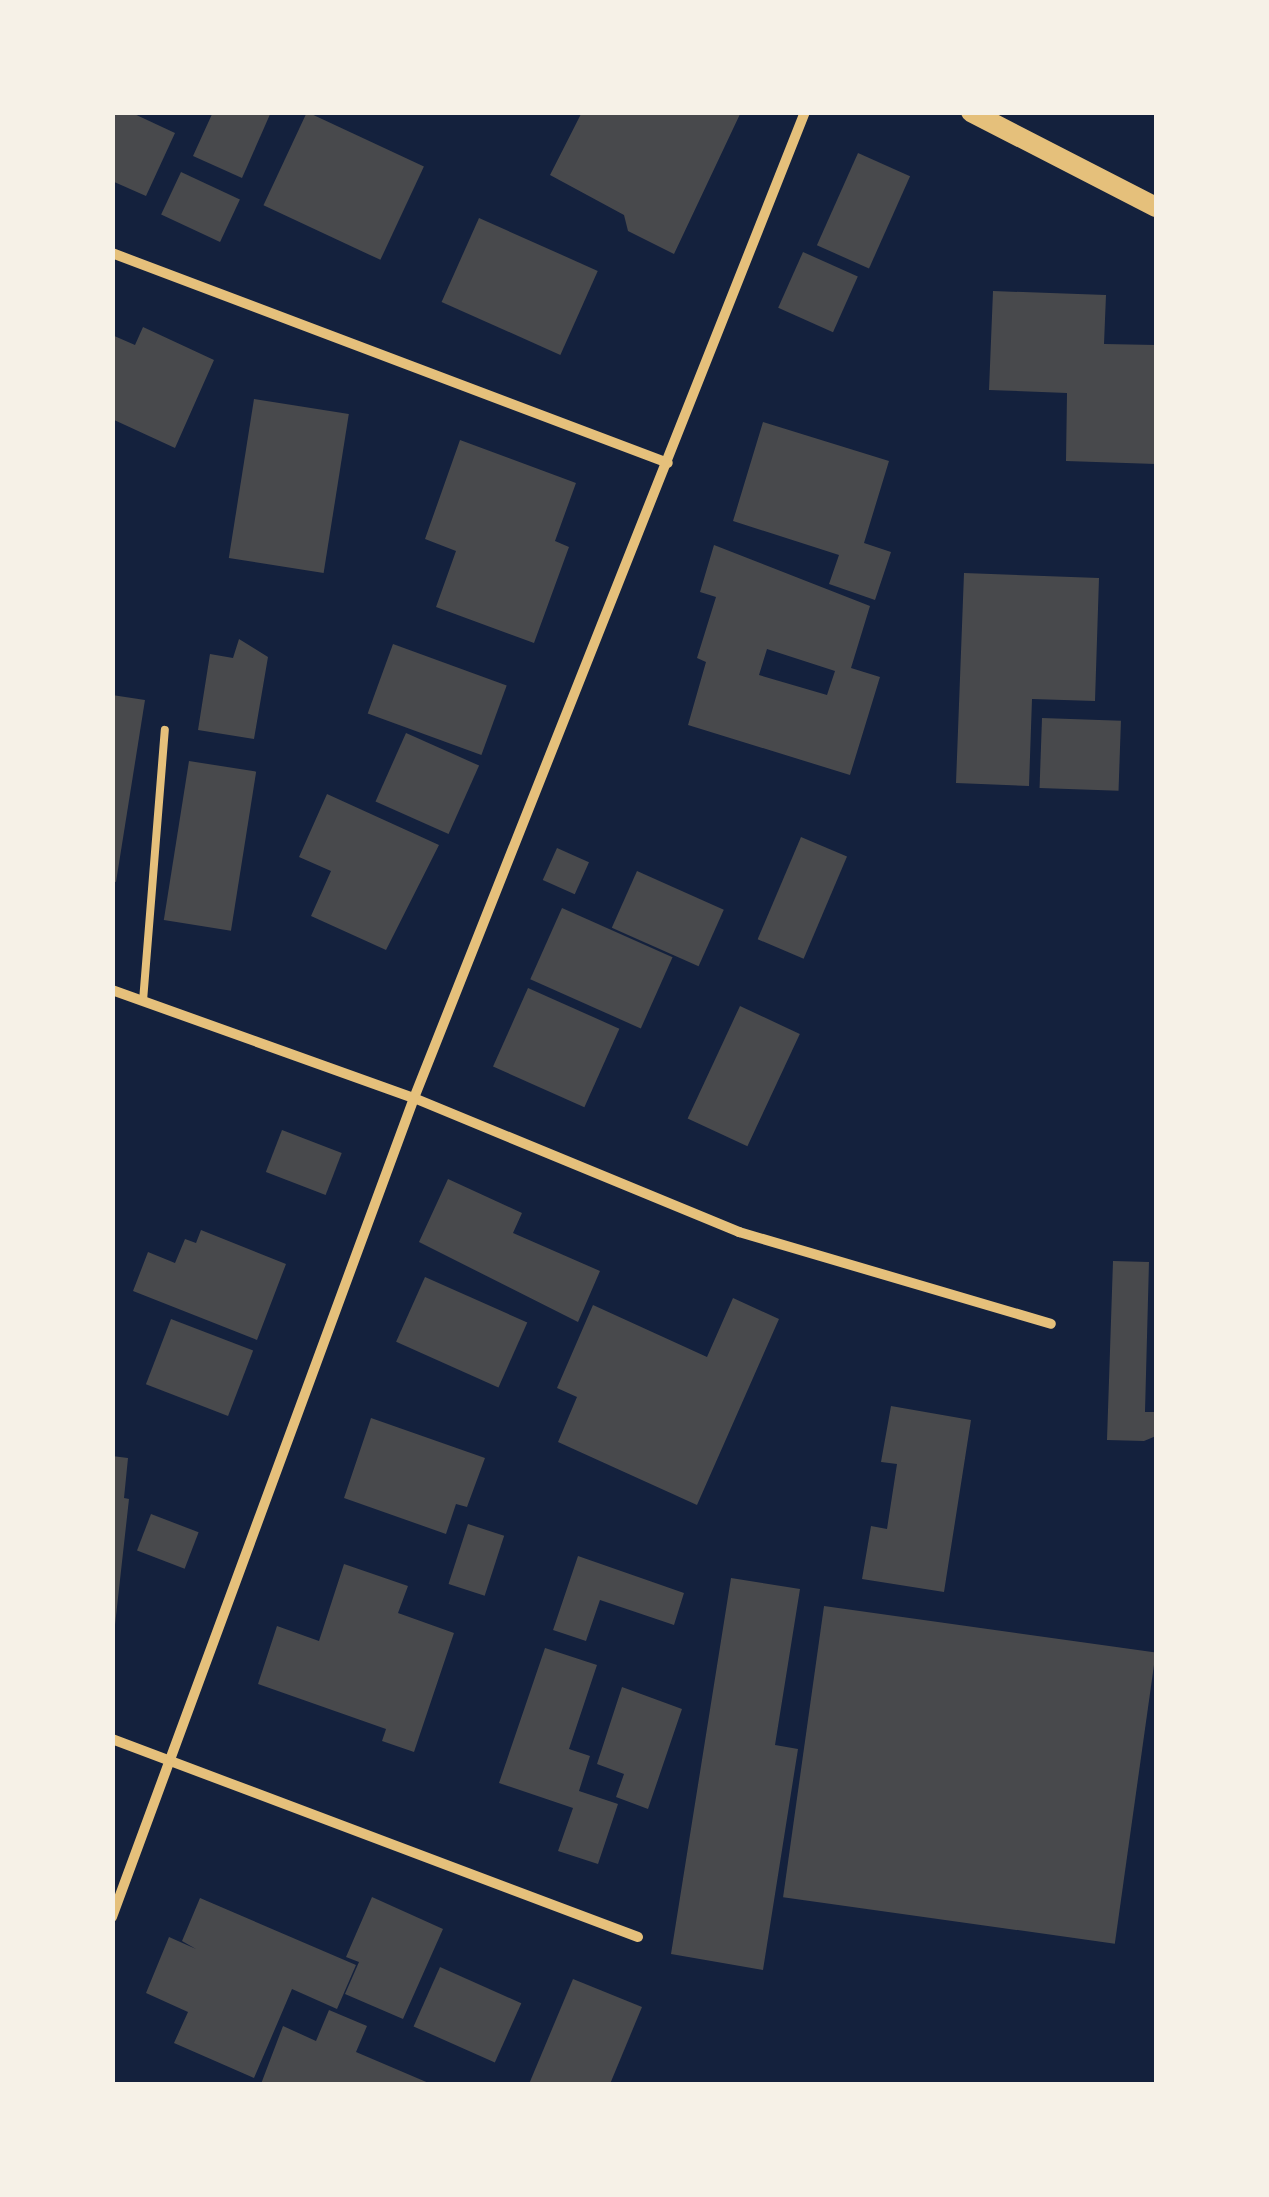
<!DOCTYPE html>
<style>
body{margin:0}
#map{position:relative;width:1269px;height:2197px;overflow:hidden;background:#14213d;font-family:"Space Grotesk",sans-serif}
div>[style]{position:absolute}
.building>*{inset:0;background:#48494c;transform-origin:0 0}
.service>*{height:8px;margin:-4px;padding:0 4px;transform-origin:4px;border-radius:4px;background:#e5c07b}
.minor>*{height:10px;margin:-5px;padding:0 5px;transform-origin:5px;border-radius:5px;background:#e5c07b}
.secondary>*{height:20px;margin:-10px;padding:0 10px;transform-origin:10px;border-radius:10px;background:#e5c07b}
span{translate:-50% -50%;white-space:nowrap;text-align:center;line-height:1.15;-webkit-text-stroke:8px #f6f1e7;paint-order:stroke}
.frame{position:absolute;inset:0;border:115px solid #f6f1e7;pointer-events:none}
</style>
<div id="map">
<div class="building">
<div style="clip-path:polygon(112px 112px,130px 112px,175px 133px,146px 196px,112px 181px)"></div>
<div style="clip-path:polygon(213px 112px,271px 112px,242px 178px,193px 156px)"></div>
<div style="left:307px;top:112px;width:129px;height:103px;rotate:25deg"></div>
<div style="clip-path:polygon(582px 112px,741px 112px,674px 254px,628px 231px,624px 215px,550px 175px)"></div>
<div style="left:858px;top:153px;width:57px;height:101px;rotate:24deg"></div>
<div style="left:181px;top:172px;width:65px;height:47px;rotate:25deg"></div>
<div style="left:479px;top:218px;width:130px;height:92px;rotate:24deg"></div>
<div style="left:803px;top:252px;width:60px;height:61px;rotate:24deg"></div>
<div style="clip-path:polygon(993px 291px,1106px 295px,1104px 344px,1156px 345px,1156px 464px,1066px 461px,1067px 393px,989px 390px)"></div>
<div style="clip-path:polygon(143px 327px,214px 360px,175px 448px,112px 419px,112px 335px,135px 345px)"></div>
<div style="left:254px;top:399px;width:96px;height:161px;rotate:9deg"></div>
<div style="clip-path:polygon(763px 422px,889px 461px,864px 543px,891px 552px,875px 600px,829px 584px,839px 555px,733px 521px)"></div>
<div style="clip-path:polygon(460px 440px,576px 483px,555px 541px,569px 547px,534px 643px,436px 607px,456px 551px,425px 539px)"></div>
<div style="clip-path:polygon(evenodd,714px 545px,870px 606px,851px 668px,880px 677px,850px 775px,688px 725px,706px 662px,697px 658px,716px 597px,700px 592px,714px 545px,767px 649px,835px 671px,827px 695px,759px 675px,767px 649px)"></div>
<div style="clip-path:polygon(964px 573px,1099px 578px,1095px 701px,1032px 699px,1029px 786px,956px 783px)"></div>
<div style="clip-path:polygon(239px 639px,268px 657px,254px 739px,198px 730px,210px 654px,233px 658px)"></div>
<div style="left:393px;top:644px;width:121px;height:74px;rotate:20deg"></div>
<div style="clip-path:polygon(112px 695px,145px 700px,116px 882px,112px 881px)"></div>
<div style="left:1042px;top:718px;width:79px;height:70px;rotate:2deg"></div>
<div style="left:406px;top:733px;width:80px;height:75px;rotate:24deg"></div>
<div style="left:189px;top:761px;width:68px;height:161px;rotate:9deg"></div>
<div style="clip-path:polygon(327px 794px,439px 845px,386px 950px,311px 916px,331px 871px,299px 857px)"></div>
<div style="left:801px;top:837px;width:50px;height:111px;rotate:23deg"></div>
<div style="left:557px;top:848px;width:35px;height:35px;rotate:24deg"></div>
<div style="left:637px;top:871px;width:95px;height:62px;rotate:24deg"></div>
<div style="left:562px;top:908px;width:121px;height:78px;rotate:24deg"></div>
<div style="left:528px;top:988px;width:100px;height:86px;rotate:24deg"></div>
<div style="left:740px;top:1006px;width:66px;height:124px;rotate:25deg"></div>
<div style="left:282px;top:1130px;width:64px;height:45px;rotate:21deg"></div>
<div style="clip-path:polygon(448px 1179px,522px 1213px,513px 1233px,600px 1271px,578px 1322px,419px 1242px)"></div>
<div style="clip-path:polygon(201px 1230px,286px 1264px,257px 1340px,133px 1291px,148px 1252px,175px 1263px,185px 1239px,196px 1243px)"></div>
<div style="clip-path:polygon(1113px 1261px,1149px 1262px,1145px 1412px,1156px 1412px,1156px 1436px,1144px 1441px,1107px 1440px)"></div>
<div style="left:425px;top:1277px;width:112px;height:71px;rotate:24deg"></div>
<div style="clip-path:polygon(733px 1298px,779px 1319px,697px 1505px,558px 1442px,577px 1397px,557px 1388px,593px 1305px,707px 1357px)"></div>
<div style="left:171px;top:1319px;width:88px;height:70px;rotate:21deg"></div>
<div style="clip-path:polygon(891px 1406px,971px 1420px,944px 1592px,862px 1579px,871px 1526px,887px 1529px,897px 1464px,881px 1462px)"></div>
<div style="clip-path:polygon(371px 1418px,485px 1458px,467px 1507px,456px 1504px,446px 1534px,344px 1498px)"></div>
<div style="clip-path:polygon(112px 1456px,128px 1458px,124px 1498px,129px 1499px,115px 1625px)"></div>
<div style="left:151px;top:1514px;width:51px;height:39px;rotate:21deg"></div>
<div style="left:468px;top:1524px;width:38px;height:63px;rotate:18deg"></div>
<div style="clip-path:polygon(578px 1556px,684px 1593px,674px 1625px,600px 1600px,586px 1641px,553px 1630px)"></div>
<div style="clip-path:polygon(344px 1564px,408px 1586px,398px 1613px,454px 1633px,414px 1752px,382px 1741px,386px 1729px,258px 1684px,277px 1626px,319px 1641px)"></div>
<div style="clip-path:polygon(731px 1578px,800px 1589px,775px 1745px,798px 1749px,763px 1970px,671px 1954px)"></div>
<div style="left:824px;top:1606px;width:335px;height:294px;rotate:8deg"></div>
<div style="clip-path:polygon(545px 1648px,597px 1665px,569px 1749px,590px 1756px,579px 1791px,618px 1804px,598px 1864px,558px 1851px,573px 1808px,499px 1783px)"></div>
<div style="clip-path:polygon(622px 1687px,682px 1709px,648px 1809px,616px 1797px,624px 1774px,597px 1764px)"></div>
<div style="clip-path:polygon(372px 1897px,443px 1929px,403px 2019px,345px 1994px,359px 1962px,346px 1957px)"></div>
<div style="clip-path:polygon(200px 1898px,356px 1965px,337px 2009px,292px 1989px,254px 2078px,174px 2043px,188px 2012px,146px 1993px,169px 1937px,196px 1949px,182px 1941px)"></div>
<div style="left:440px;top:1967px;width:89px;height:65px;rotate:24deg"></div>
<div style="clip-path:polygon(573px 1979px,642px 2007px,610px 2084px,529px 2084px)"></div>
<div style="clip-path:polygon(329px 2010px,367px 2026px,356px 2052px,431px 2084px,261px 2084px,283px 2026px,316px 2041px)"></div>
</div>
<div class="service">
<div style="left:143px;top:1001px;width:272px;rotate:-85.4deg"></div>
</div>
<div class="minor">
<div style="left:112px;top:253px;width:594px;rotate:20.69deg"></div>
<div style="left:112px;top:990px;width:321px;rotate:19.7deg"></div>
<div style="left:414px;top:1098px;width:352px;rotate:22.4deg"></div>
<div style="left:739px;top:1232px;width:325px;rotate:16.4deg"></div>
<div style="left:112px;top:1739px;width:562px;rotate:20.63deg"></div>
<div style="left:112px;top:1917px;width:873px;rotate:-69.76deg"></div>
<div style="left:414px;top:1098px;width:1061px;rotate:-68.37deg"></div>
</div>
<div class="secondary">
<div style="left:971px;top:112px;width:208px;rotate:27.2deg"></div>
</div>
<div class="frame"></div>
</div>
